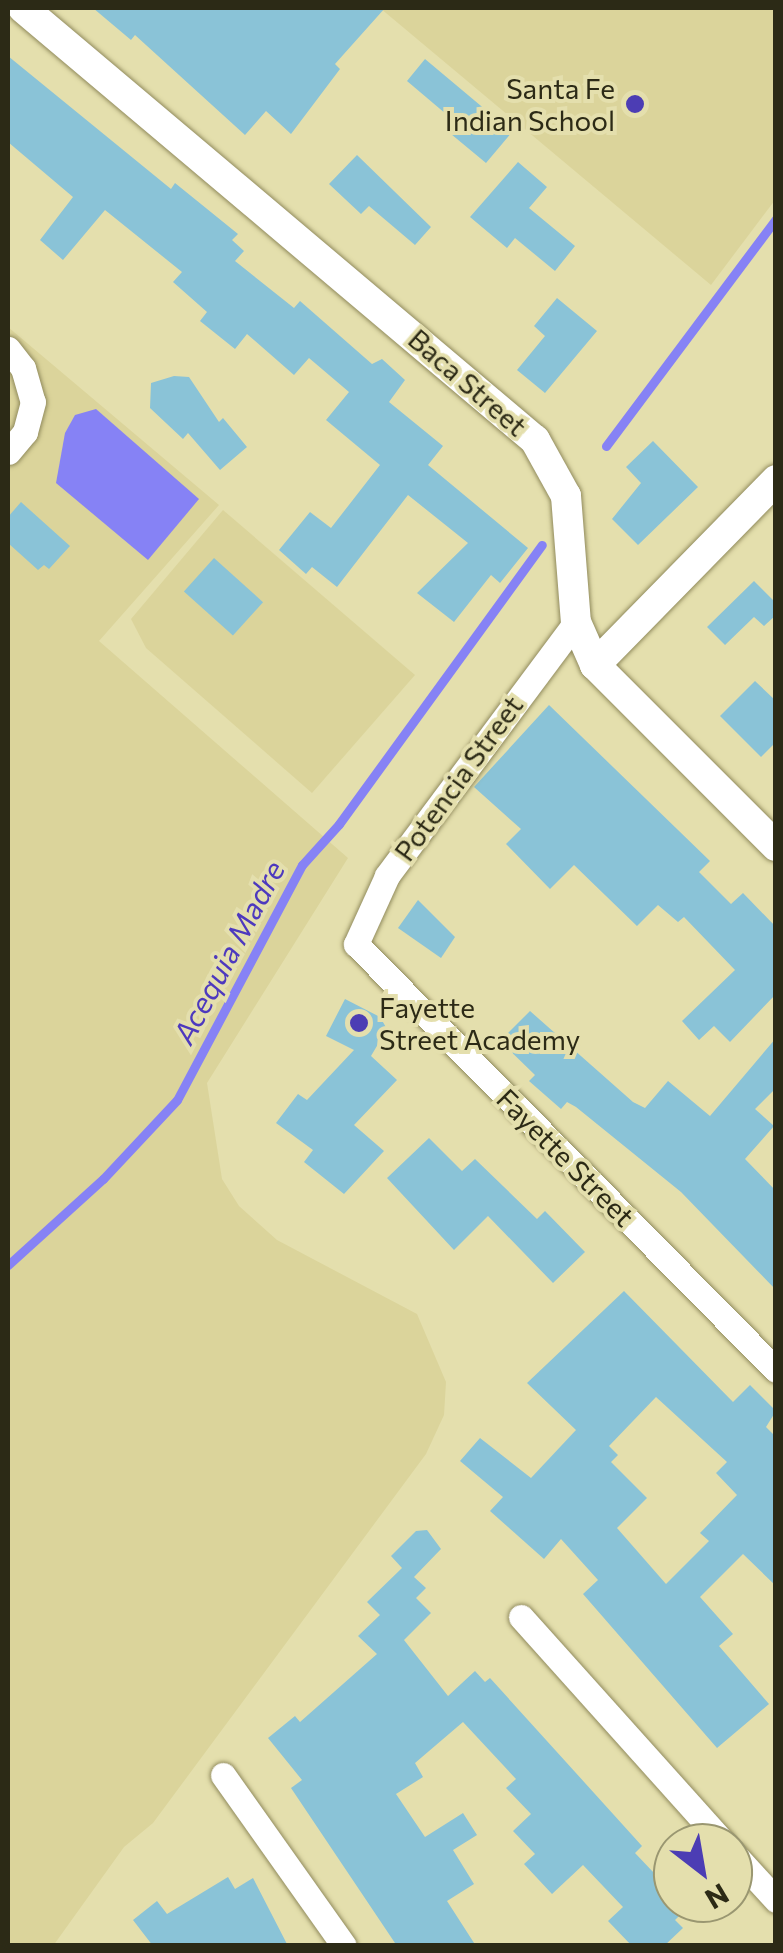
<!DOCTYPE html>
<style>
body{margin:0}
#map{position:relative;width:783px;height:1953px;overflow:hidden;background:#e4dfad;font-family:Commissioner,sans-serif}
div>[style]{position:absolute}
.built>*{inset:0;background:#dbd49b}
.water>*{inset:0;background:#8682f5}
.stream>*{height:9px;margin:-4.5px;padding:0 4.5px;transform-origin:4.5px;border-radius:4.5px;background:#8682f5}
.building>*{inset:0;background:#8ac3d7;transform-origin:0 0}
.roads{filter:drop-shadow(0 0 2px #918b5d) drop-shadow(0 0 2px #918b5d)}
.minor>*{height:25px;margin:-12.5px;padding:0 12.5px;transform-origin:12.5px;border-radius:12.5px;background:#fff}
.tertiary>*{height:30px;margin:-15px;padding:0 15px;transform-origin:15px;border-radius:15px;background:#fff}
.dots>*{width:28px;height:28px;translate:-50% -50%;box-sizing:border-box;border:5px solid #e4dfad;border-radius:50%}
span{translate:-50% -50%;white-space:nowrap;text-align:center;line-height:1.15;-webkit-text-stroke:8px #e4dfad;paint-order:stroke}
.poi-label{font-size:28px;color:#2c2a16}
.right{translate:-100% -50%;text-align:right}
.left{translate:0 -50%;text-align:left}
.street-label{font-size:28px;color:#2c2a16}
.water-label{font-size:30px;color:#4d39be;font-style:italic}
.frame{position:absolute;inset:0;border:10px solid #2c2a16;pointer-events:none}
.north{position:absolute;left:653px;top:1823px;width:100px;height:100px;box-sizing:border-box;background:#e4dfad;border:2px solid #9a9771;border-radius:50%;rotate:149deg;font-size:28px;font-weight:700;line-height:40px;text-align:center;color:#2c2a16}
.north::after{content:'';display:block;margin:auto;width:35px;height:45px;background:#4c3db4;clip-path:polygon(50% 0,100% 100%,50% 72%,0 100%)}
</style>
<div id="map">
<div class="built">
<div style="clip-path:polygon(380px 8px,775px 8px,775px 200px,711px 285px)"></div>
<div style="clip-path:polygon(8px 327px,219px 505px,99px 641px,348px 858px,207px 1083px,222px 1179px,239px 1206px,277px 1240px,417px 1314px,446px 1382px,444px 1415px,426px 1454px,153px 1823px,124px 1847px,53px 1946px,8px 1945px)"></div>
<div style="clip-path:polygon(223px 510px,415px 675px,312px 793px,146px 648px,131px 619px)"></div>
</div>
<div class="water">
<div style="clip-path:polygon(96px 409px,199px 499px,148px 560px,56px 483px,65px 433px,75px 415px)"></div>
</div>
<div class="stream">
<div style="left:606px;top:446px;width:284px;rotate:-53.2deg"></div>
<div style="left:8px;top:1265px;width:128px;rotate:-42.2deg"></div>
<div style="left:103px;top:1179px;width:108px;rotate:-46.9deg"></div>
<div style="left:177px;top:1100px;width:266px;rotate:-62deg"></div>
<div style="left:302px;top:865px;width:55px;rotate:-47.9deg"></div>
<div style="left:339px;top:824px;width:345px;rotate:-54deg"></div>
</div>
<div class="building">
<div style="clip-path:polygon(93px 8px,385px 8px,335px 64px,340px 69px,291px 134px,266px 111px,245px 135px,135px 35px,131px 40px)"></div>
<div style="clip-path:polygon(8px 56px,171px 189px,175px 183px,238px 234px,232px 240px,244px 251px,235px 261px,294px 308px,300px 301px,372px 364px,382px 359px,405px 380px,389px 402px,443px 446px,428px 465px,528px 548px,500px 583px,491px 575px,454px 622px,417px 593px,468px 543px,408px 495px,337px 587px,312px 567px,306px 574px,279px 550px,310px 512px,331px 528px,380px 465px,326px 420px,349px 392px,309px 358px,294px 375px,247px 334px,235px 349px,200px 321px,207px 312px,173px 282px,182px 272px,105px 210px,63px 260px,40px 240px,73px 197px,8px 142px)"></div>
<div style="clip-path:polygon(425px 59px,512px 132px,486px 163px,451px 134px,459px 125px,407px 81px)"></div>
<div style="clip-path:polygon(357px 155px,431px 227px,415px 245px,369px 206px,361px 214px,329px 184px)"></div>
<div style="clip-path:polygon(518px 162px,547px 187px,529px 208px,575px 246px,555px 271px,515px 238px,507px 248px,470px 217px)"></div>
<div style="clip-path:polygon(557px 298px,597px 331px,545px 393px,517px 370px,545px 336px,534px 326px)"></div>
<div style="clip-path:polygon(174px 376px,189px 377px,219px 422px,223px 418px,247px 447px,220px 470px,188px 433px,183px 439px,150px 408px,151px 383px)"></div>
<div style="clip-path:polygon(653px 441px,698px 487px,638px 545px,612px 519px,641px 483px,626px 467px)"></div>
<div style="clip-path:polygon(21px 502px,70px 546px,49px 569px,44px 565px,38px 570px,8px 543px,8px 517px)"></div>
<div style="left:214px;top:558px;width:66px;height:45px;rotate:42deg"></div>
<div style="clip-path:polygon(754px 581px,776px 603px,776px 615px,764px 626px,754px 617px,725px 645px,707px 627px)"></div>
<div style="clip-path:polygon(755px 681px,776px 701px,776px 742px,761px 757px,720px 716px)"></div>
<div style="clip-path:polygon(549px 705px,710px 861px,699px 872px,731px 904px,743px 893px,776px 927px,776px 994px,730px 1042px,714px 1026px,699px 1040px,682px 1021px,735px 970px,684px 917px,678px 922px,658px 905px,637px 926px,574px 865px,550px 889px,506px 844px,521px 829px,474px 787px)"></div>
<div style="clip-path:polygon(418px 900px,455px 937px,441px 958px,398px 928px)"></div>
<div style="clip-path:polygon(345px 999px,380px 1017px,387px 1029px,371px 1056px,397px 1080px,354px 1125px,384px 1151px,344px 1194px,304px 1162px,313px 1150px,276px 1123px,298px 1094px,307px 1100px,354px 1050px,326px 1036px)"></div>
<div style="clip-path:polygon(530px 1011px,633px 1102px,645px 1108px,668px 1081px,710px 1116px,776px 1038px,776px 1088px,755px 1109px,774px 1126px,745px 1159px,776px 1191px,776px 1290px,681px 1192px,576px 1107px,567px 1102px,561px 1109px,529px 1081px,535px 1075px,500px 1041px)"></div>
<div style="clip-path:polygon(429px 1138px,462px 1171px,475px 1159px,537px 1219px,545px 1211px,585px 1252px,553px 1283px,488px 1216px,454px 1250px,387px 1178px)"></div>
<div style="clip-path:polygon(evenodd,624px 1291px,733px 1402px,750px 1385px,776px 1411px,766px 1427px,776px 1437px,776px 1586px,743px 1554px,700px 1597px,733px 1634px,719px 1646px,769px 1704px,717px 1748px,583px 1594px,598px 1580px,561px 1539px,544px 1559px,490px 1511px,503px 1497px,460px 1461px,480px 1438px,531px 1478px,576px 1430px,527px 1383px,624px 1291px,656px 1397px,727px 1462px,716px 1473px,737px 1495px,700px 1533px,709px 1541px,666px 1584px,617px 1528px,647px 1498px,611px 1462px,618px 1455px,609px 1446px,656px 1397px)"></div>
<div style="clip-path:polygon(427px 1530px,441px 1549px,414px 1577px,426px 1588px,416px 1598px,431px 1613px,404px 1640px,448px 1696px,475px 1671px,485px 1682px,490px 1678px,642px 1846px,635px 1853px,673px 1893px,673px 1903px,687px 1908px,675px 1920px,683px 1928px,664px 1946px,632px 1946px,608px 1921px,623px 1907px,583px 1865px,552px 1894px,524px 1864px,535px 1854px,513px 1831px,531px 1814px,506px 1788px,516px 1779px,463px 1722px,415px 1763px,423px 1777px,396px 1794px,425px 1837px,463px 1813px,477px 1835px,453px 1850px,474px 1884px,447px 1901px,476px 1946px,397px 1946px,291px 1788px,302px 1780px,268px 1738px,295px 1716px,300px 1722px,377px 1654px,358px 1636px,380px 1615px,367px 1602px,402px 1568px,391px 1556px,416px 1531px)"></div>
<div style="clip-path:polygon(228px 1877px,235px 1889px,253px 1878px,288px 1946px,153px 1946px,133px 1920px,157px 1901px,167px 1914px)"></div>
</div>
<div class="roads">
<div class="minor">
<div style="left:8px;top:349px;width:24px;rotate:52deg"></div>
<div style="left:23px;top:368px;width:35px;rotate:74deg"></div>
<div style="left:33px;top:402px;width:31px;rotate:105deg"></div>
<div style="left:25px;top:432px;width:26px;rotate:130deg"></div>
<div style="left:576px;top:622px;width:317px;rotate:126.7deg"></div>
<div style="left:387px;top:876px;width:75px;rotate:114.5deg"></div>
<div style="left:356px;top:944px;width:598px;rotate:45.41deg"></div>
<div style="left:521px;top:1617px;width:304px;rotate:48.1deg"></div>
<div style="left:223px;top:1775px;width:209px;rotate:54.7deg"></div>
<div style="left:733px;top:1853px;width:64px;rotate:47.5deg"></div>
</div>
<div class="tertiary">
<div style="left:23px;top:8px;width:670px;rotate:40.16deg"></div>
<div style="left:535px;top:440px;width:64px;rotate:61deg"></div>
<div style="left:566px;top:496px;width:126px;rotate:85.5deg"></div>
<div style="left:576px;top:622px;width:47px;rotate:66.2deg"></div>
<div style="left:595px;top:665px;width:256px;rotate:45deg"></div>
<div style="left:595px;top:665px;width:259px;rotate:-45.6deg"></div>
</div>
</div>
<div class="dots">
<div style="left:635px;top:104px;background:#4c3db4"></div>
<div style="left:359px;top:1023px;background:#4c3db4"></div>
</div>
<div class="poi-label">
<span class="right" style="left:615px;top:104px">Santa Fe<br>Indian School</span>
<span class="left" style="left:379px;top:1023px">Fayette<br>Street Academy</span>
</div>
<div class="street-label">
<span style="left:468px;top:382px;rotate:41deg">Baca Street</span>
<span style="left:458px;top:778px;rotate:-54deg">Potencia Street</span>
<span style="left:566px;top:1157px;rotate:45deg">Fayette Street</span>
</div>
<div class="water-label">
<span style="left:228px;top:952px;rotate:-62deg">Acequia Madre</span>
</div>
<div class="frame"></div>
<div class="north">N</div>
</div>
